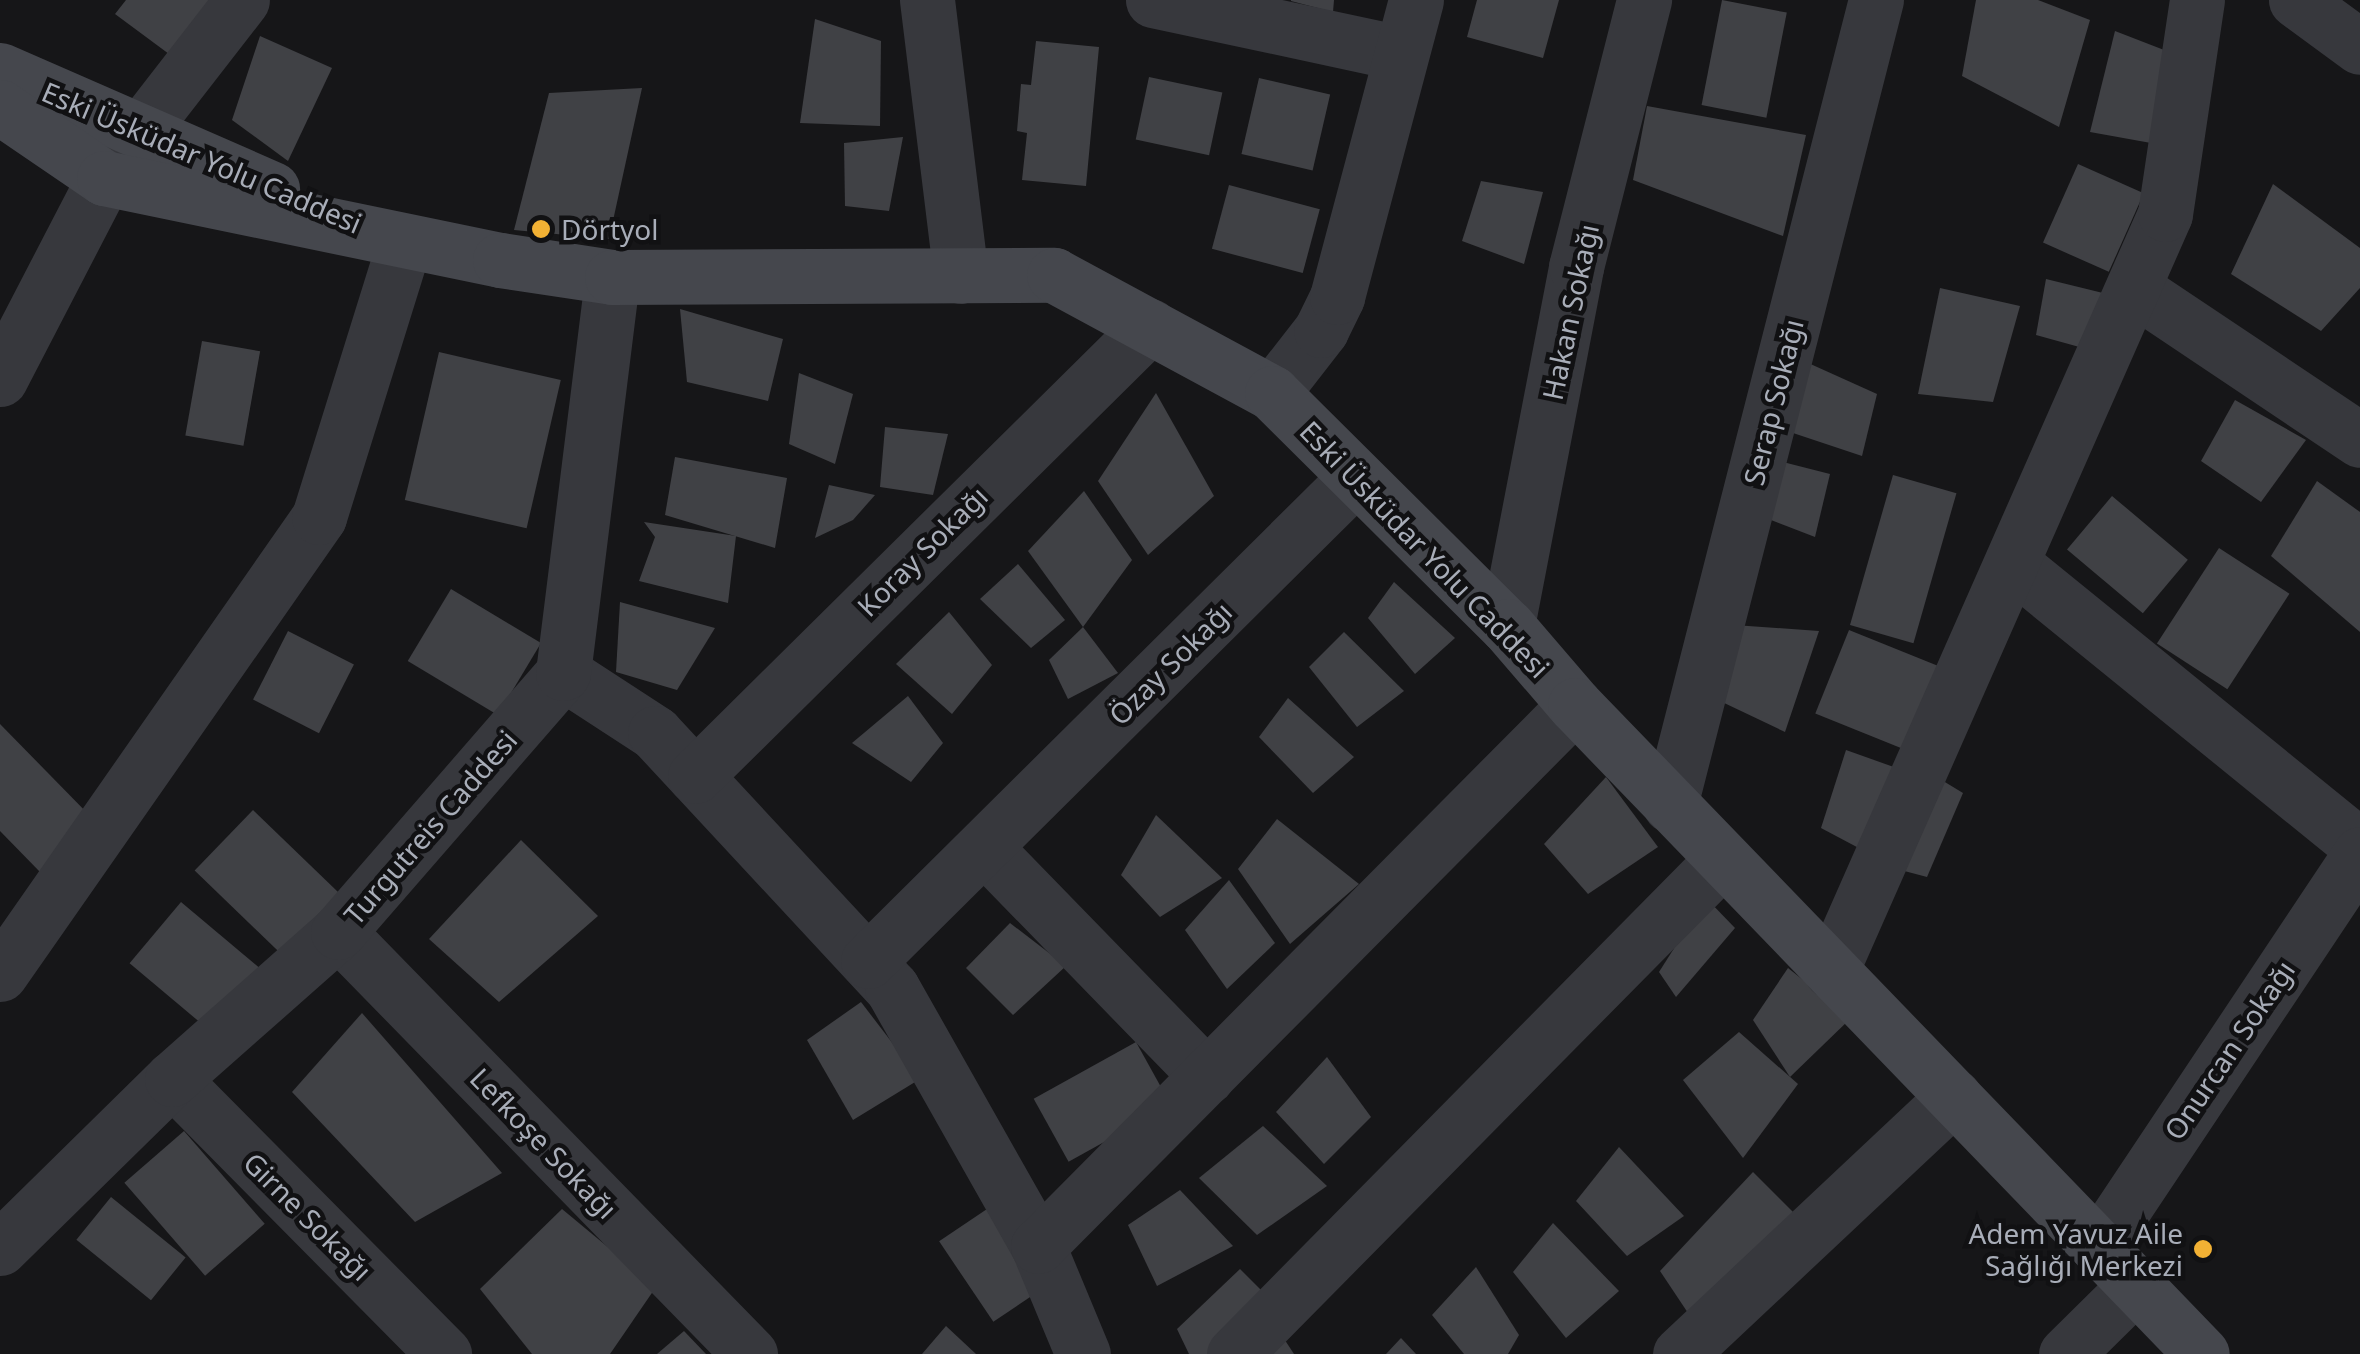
<!DOCTYPE html>
<meta charset="utf-8">
<style>
body{margin:0}
#map{position:relative;width:2360px;height:1354px;overflow:hidden;background:#161618;font-family:"Noto Sans",sans-serif}
div>[style]{position:absolute}
.building>*{inset:0;background:#404145;transform-origin:0 0}
.street>*{height:55px;margin:-27.5px;padding:0 27.5px;transform-origin:27.5px;border-radius:27.5px;background:#37383d}
.secondary>*{height:55px;margin:-27.5px;padding:0 27.5px;transform-origin:27.5px;border-radius:27.5px;background:#45474d}
.dots>*{width:28px;height:28px;translate:-50% -50%;box-sizing:border-box;border:5px solid #111113;border-radius:50%}
span{translate:-50% -50%;white-space:nowrap;text-align:center;line-height:1.15;-webkit-text-stroke:9px #111113;paint-order:stroke}
.street-label{font-size:28px;color:#a8adb8}
.poi-label{font-size:28px;color:#a8adb8}
.left{translate:0 -50%;text-align:left}
.right{translate:-100% -50%;text-align:right}
</style>
<div id="map">
<div class="building">
<div style="clip-path:polygon(126px 0,210px 0,169px 54px,115px 14px)"></div>
<div style="clip-path:polygon(1291px 0,1334px 0,1333px 12px,1291px 1px)"></div>
<div style="clip-path:polygon(1477px 0,1559px 0,1543px 58px,1467px 37px)"></div>
<div style="left:1722px;top:0;width:66px;height:107px;rotate:11deg"></div>
<div style="clip-path:polygon(1976px 0,2038px 0,2090px 20px,2059px 127px,1962px 76px)"></div>
<div style="clip-path:polygon(815px 19px,881px 41px,880px 126px,800px 123px)"></div>
<div style="clip-path:polygon(2115px 31px,2177px 55px,2151px 143px,2090px 132px)"></div>
<div style="clip-path:polygon(260px 36px,332px 68px,288px 161px,232px 120px)"></div>
<div style="clip-path:polygon(1036px 41px,1099px 47px,1086px 186px,1022px 180px,1027px 133px,1017px 131px,1021px 84px,1031px 85px)"></div>
<div style="left:1149px;top:77px;width:75px;height:64px;rotate:12deg"></div>
<div style="left:1259px;top:78px;width:73px;height:78px;rotate:13deg"></div>
<div style="clip-path:polygon(642px 88px,609px 239px,514px 230px,549px 93px)"></div>
<div style="clip-path:polygon(1647px 106px,1806px 135px,1783px 236px,1633px 180px)"></div>
<div style="clip-path:polygon(903px 137px,889px 211px,845px 206px,844px 143px)"></div>
<div style="left:2078px;top:164px;width:72px;height:86px;rotate:24deg"></div>
<div style="clip-path:polygon(1481px 181px,1543px 192px,1524px 264px,1462px 241px)"></div>
<div style="clip-path:polygon(2273px 184px,2360px 248px,2360px 288px,2321px 331px,2231px 274px)"></div>
<div style="left:1229px;top:185px;width:94px;height:66px;rotate:15deg"></div>
<div style="clip-path:polygon(2046px 279px,2107px 294px,2083px 348px,2036px 335px)"></div>
<div style="clip-path:polygon(1940px 288px,2020px 306px,1993px 402px,1918px 394px)"></div>
<div style="clip-path:polygon(680px 309px,783px 339px,768px 401px,687px 382px)"></div>
<div style="left:202px;top:341px;width:59px;height:96px;rotate:10deg"></div>
<div style="left:439px;top:352px;width:125px;height:152px;rotate:13deg"></div>
<div style="clip-path:polygon(1806px 362px,1877px 394px,1862px 456px,1784px 430px)"></div>
<div style="clip-path:polygon(799px 373px,853px 394px,835px 464px,789px 444px)"></div>
<div style="clip-path:polygon(1156px 393px,1214px 496px,1148px 555px,1098px 481px)"></div>
<div style="clip-path:polygon(2235px 400px,2306px 440px,2261px 502px,2201px 461px)"></div>
<div style="clip-path:polygon(885px 427px,948px 434px,933px 495px,880px 487px)"></div>
<div style="clip-path:polygon(675px 457px,787px 478px,775px 548px,665px 515px)"></div>
<div style="clip-path:polygon(1779px 461px,1830px 474px,1815px 537px,1753px 513px)"></div>
<div style="left:1893px;top:475px;width:66px;height:156px;rotate:16deg"></div>
<div style="clip-path:polygon(2317px 481px,2360px 512px,2360px 632px,2271px 556px)"></div>
<div style="clip-path:polygon(829px 485px,875px 495px,853px 520px,815px 538px)"></div>
<div style="clip-path:polygon(1084px 491px,1132px 560px,1083px 627px,1028px 551px)"></div>
<div style="left:2112px;top:496px;width:99px;height:70px;rotate:40deg"></div>
<div style="clip-path:polygon(644px 522px,736px 536px,728px 603px,639px 581px,655px 537px)"></div>
<div style="left:2219px;top:548px;width:84px;height:114px;rotate:33deg"></div>
<div style="clip-path:polygon(1018px 564px,1065px 620px,1031px 648px,980px 599px)"></div>
<div style="clip-path:polygon(1394px 582px,1455px 638px,1415px 674px,1368px 618px)"></div>
<div style="left:451px;top:589px;width:105px;height:84px;rotate:31deg"></div>
<div style="clip-path:polygon(620px 602px,715px 628px,677px 690px,616px 672px)"></div>
<div style="clip-path:polygon(949px 612px,992px 665px,952px 714px,896px 664px)"></div>
<div style="clip-path:polygon(1734px 625px,1819px 631px,1785px 732px,1720px 701px)"></div>
<div style="clip-path:polygon(1083px 627px,1118px 673px,1068px 699px,1049px 660px)"></div>
<div style="left:1849px;top:630px;width:99px;height:90px;rotate:22deg"></div>
<div style="left:288px;top:631px;width:74px;height:77px;rotate:27deg"></div>
<div style="clip-path:polygon(1344px 632px,1404px 691px,1357px 727px,1309px 667px)"></div>
<div style="clip-path:polygon(908px 696px,943px 743px,911px 782px,852px 743px)"></div>
<div style="clip-path:polygon(1288px 698px,1354px 757px,1313px 793px,1259px 737px)"></div>
<div style="clip-path:polygon(0 724px,94px 820px,40px 872px,0 831px)"></div>
<div style="clip-path:polygon(1846px 750px,1905px 771px,1870px 854px,1821px 828px)"></div>
<div style="clip-path:polygon(1930px 773px,1963px 793px,1927px 877px,1893px 868px)"></div>
<div style="clip-path:polygon(1606px 777px,1658px 847px,1588px 894px,1544px 844px)"></div>
<div style="left:253px;top:810px;width:129px;height:84px;rotate:44deg"></div>
<div style="clip-path:polygon(1156px 815px,1222px 878px,1160px 917px,1121px 875px)"></div>
<div style="clip-path:polygon(1277px 819px,1359px 884px,1290px 944px,1238px 869px)"></div>
<div style="clip-path:polygon(521px 840px,598px 916px,499px 1002px,429px 939px)"></div>
<div style="clip-path:polygon(1229px 880px,1275px 943px,1227px 989px,1185px 930px)"></div>
<div style="clip-path:polygon(1706px 898px,1735px 928px,1676px 997px,1659px 972px)"></div>
<div style="left:181px;top:902px;width:110px;height:80px;rotate:40deg"></div>
<div style="clip-path:polygon(1010px 923px,1066px 966px,1013px 1015px,966px 968px)"></div>
<div style="clip-path:polygon(1788px 968px,1851px 1018px,1790px 1077px,1753px 1020px)"></div>
<div style="clip-path:polygon(861px 1002px,920px 1079px,853px 1120px,807px 1040px)"></div>
<div style="clip-path:polygon(362px 1013px,502px 1173px,415px 1222px,292px 1092px)"></div>
<div style="clip-path:polygon(1739px 1032px,1798px 1084px,1743px 1158px,1683px 1080px)"></div>
<div style="left:1136px;top:1042px;width:72px;height:117px;rotate:61deg"></div>
<div style="clip-path:polygon(1327px 1057px,1371px 1117px,1324px 1164px,1276px 1112px)"></div>
<div style="clip-path:polygon(1263px 1126px,1327px 1186px,1257px 1235px,1199px 1178px)"></div>
<div style="left:184px;top:1131px;width:123px;height:79px;rotate:49deg"></div>
<div style="clip-path:polygon(1619px 1147px,1684px 1216px,1627px 1256px,1576px 1201px)"></div>
<div style="clip-path:polygon(1753px 1172px,1797px 1216px,1688px 1313px,1660px 1271px)"></div>
<div style="clip-path:polygon(1180px 1190px,1233px 1246px,1157px 1286px,1128px 1225px)"></div>
<div style="left:111px;top:1197px;width:96px;height:55px;rotate:39deg"></div>
<div style="left:993px;top:1205px;width:97px;height:65px;rotate:56deg"></div>
<div style="clip-path:polygon(562px 1209px,656px 1287px,610px 1354px,532px 1354px,480px 1289px)"></div>
<div style="clip-path:polygon(1553px 1223px,1619px 1291px,1566px 1338px,1513px 1272px)"></div>
<div style="clip-path:polygon(1476px 1267px,1519px 1335px,1508px 1354px,1464px 1354px,1432px 1315px)"></div>
<div style="clip-path:polygon(1240px 1269px,1270px 1299px,1228px 1354px,1189px 1354px,1177px 1329px)"></div>
<div style="clip-path:polygon(946px 1326px,976px 1354px,922px 1354px)"></div>
<div style="clip-path:polygon(1277px 1328px,1294px 1354px,1252px 1354px)"></div>
<div style="clip-path:polygon(684px 1331px,706px 1354px,657px 1354px)"></div>
<div style="clip-path:polygon(1401px 1338px,1416px 1354px,1386px 1354px)"></div>
</div>
<div class="street">
<div style="left:927px;top:0;width:278px;rotate:83deg"></div>
<div style="left:1153px;top:0;width:254px;rotate:12.1deg"></div>
<div style="left:2296px;top:0;width:79px;rotate:36.3deg"></div>
<div style="left:2133px;top:288px;width:273px;rotate:33.8deg"></div>
<div style="left:0;top:379px;width:226px;rotate:-62.6deg"></div>
<div style="left:104px;top:178px;width:225px;rotate:-52.2deg"></div>
<div style="left:1272px;top:393px;width:80px;rotate:-52.1deg"></div>
<div style="left:1321px;top:330px;width:37px;rotate:-64deg"></div>
<div style="left:1337px;top:297px;width:307px;rotate:-75.1deg"></div>
<div style="left:2014px;top:565px;width:446px;rotate:39.1deg"></div>
<div style="left:1507px;top:626px;width:366px;rotate:-79.1deg"></div>
<div style="left:1576px;top:267px;width:276px;rotate:-75.7deg"></div>
<div style="left:563px;top:673px;width:110px;rotate:33.1deg"></div>
<div style="left:655px;top:733px;width:348px;rotate:47.1deg"></div>
<div style="left:892px;top:988px;width:296px;rotate:60.5deg"></div>
<div style="left:1038px;top:1246px;width:117px;rotate:67.4deg"></div>
<div style="left:695px;top:776px;width:640px;rotate:-44.68deg"></div>
<div style="left:1670px;top:805px;width:831px;rotate:-75.65deg"></div>
<div style="left:984px;top:847px;width:320px;rotate:45.8deg"></div>
<div style="left:338px;top:932px;width:590px;rotate:45.69deg"></div>
<div style="left:868px;top:961px;width:686px;rotate:-44.76deg"></div>
<div style="left:1831px;top:971px;width:827px;rotate:-66.19deg"></div>
<div style="left:2165px;top:214px;width:216px;rotate:-81.5deg"></div>
<div style="left:0;top:974px;width:557px;rotate:-55.08deg"></div>
<div style="left:319px;top:517px;width:286px;rotate:-72.7deg"></div>
<div style="left:172px;top:1079px;width:387px;rotate:45.3deg"></div>
<div style="left:1038px;top:1246px;width:762px;rotate:-45.21deg"></div>
<div style="left:2098px;top:1247px;width:472px;rotate:-56.3deg"></div>
<div style="left:0;top:1248px;width:241px;rotate:-44.5deg"></div>
<div style="left:172px;top:1079px;width:222px;rotate:-41.5deg"></div>
<div style="left:338px;top:932px;width:343px;rotate:-49deg"></div>
<div style="left:563px;top:673px;width:399px;rotate:-82.9deg"></div>
<div style="left:1234px;top:1354px;width:696px;rotate:-45.35deg"></div>
<div style="left:1680px;top:1354px;width:376px;rotate:-43.2deg"></div>
<div style="left:2066px;top:1354px;width:97px;rotate:-44.6deg"></div>
</div>
<div class="secondary">
<div style="left:0;top:70px;width:297px;rotate:23.6deg"></div>
<div style="left:0;top:107px;width:126px;rotate:34.3deg"></div>
<div style="left:104px;top:178px;width:404px;rotate:11.7deg"></div>
<div style="left:500px;top:260px;width:113px;rotate:8.6deg"></div>
<div style="left:612px;top:277px;width:442px;rotate:-0.3deg"></div>
<div style="left:1054px;top:275px;width:248px;rotate:28.4deg"></div>
<div style="left:1272px;top:393px;width:331px;rotate:44.8deg"></div>
<div style="left:1507px;top:626px;width:104px;rotate:49.3deg"></div>
<div style="left:1575px;top:705px;width:902px;rotate:45.99deg"></div>
</div>
<div class="dots">
<div style="left:541px;top:229px;background:#f2b134"></div>
<div style="left:2203px;top:1249px;background:#f2b134"></div>
</div>
<div class="street-label">
<span style="left:202px;top:157px;rotate:23deg">Eski Üsküdar Yolu Caddesi</span>
<span style="left:1570px;top:312px;rotate:-78deg">Hakan Sokağı</span>
<span style="left:1773px;top:402px;rotate:-76deg">Serap Sokağı</span>
<span style="left:1425px;top:549px;rotate:46deg">Eski Üsküdar Yolu Caddesi</span>
<span style="left:922px;top:551px;rotate:-45deg">Koray Sokağı</span>
<span style="left:1170px;top:663px;rotate:-45deg">Özay Sokağı</span>
<span style="left:430px;top:827px;rotate:-49deg">Turgutreis Caddesi</span>
<span style="left:2229px;top:1050px;rotate:-56deg">Onurcan Sokağı</span>
<span style="left:544px;top:1143px;rotate:46deg">Lefkoşe Sokağı</span>
<span style="left:308px;top:1216px;rotate:45deg">Girne Sokağı</span>
</div>
<div class="poi-label">
<span class="left" style="left:561px;top:229px">Dörtyol</span>
<span class="right" style="left:2183px;top:1249px">Adem Yavuz Aile<br>Sağlığı Merkezi</span>
</div>
</div>
